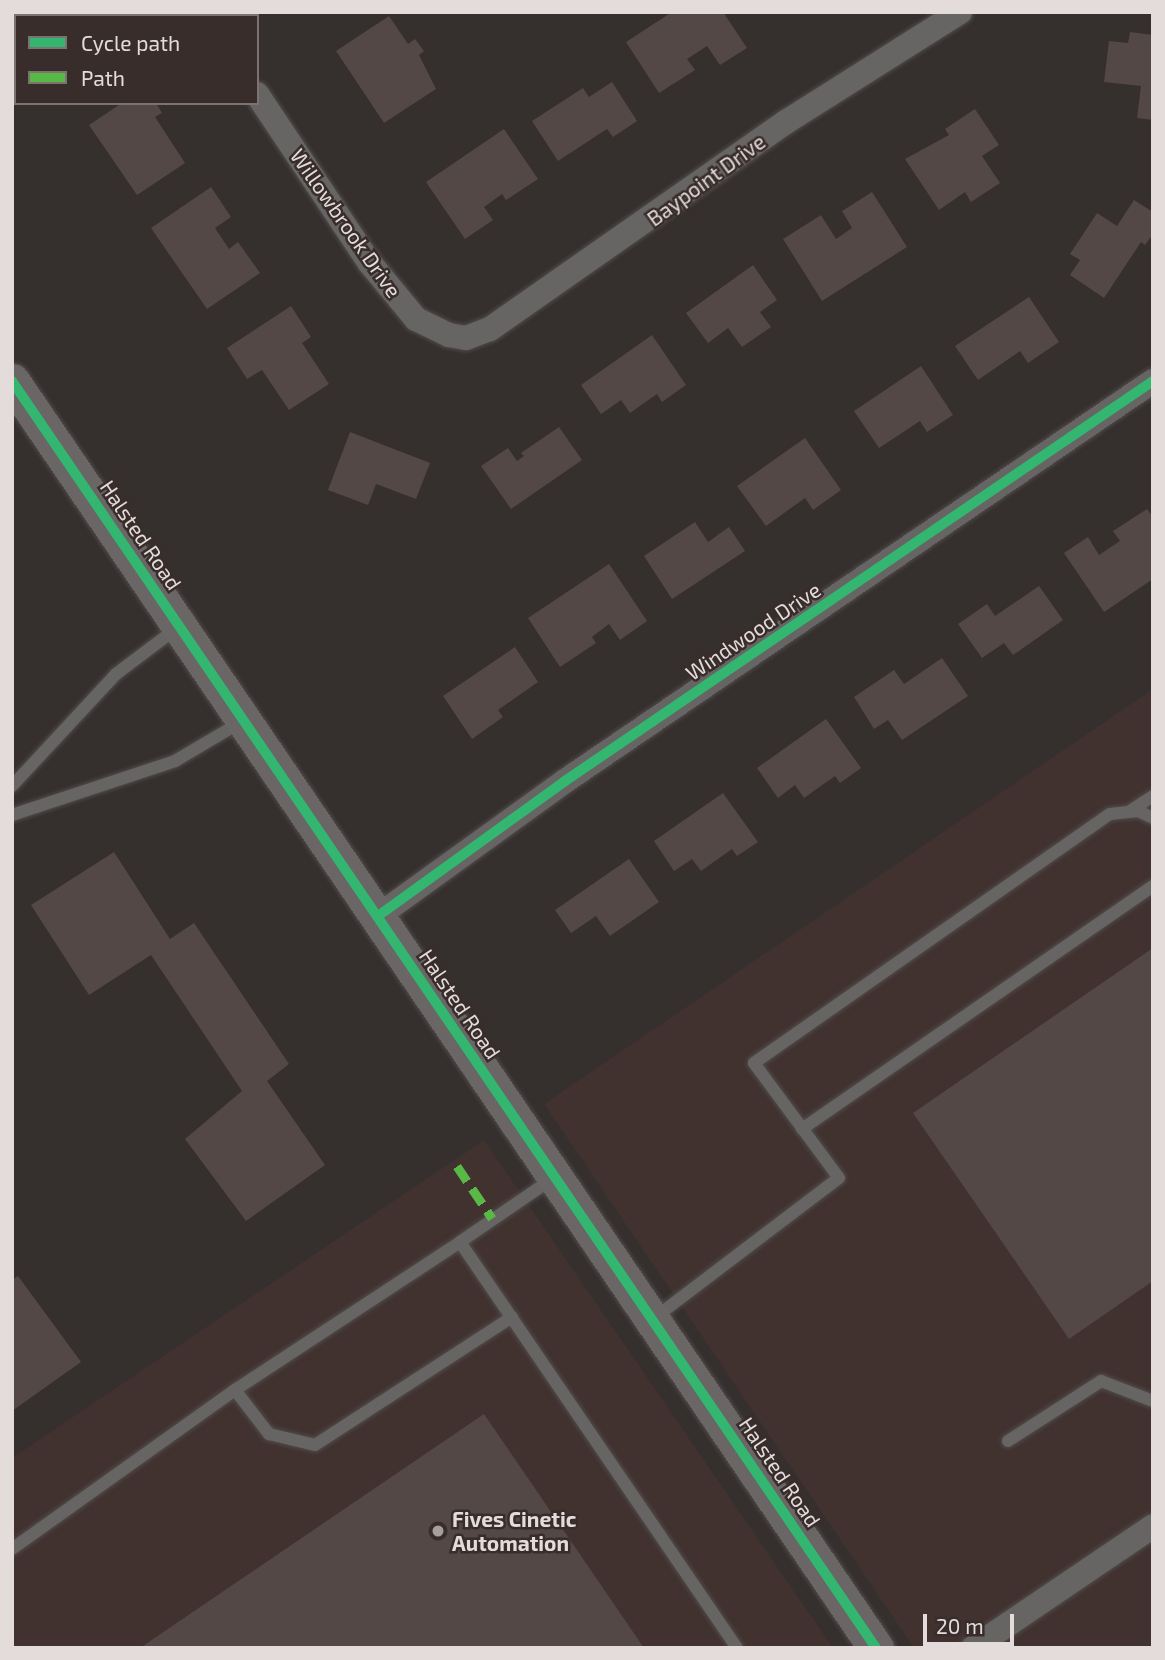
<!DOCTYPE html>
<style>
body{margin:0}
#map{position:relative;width:1165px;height:1660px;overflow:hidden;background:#352f2e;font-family:"Exo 2",sans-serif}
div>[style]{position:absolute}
.built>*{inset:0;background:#41322f}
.building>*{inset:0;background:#544846}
.roads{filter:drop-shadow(0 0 2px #504c4b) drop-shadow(0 0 2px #504c4b)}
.lane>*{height:12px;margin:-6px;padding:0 6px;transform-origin:6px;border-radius:6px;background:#676564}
.street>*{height:24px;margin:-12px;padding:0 12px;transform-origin:12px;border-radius:12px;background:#676564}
.secondary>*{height:35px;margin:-17.5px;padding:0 17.5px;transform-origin:17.5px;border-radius:17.5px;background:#6a6666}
.quiet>*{height:9px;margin-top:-4.5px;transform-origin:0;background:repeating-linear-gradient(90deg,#58b947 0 18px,transparent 0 27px)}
.cycleway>*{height:10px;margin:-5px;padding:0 5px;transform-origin:5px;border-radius:5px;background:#33b770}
.dots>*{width:19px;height:19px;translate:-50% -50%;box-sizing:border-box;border:4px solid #382d2b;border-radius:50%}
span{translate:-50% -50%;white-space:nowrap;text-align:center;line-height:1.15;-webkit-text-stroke:5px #382d2b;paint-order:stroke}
.street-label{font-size:21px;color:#e3dcdb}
.poi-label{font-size:21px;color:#e3dcdb;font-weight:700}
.left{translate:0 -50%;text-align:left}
.frame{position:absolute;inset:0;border:14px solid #e3dcdb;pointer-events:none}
.legend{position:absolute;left:14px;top:14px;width:245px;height:91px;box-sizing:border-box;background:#382d2b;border:2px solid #7c7371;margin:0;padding:9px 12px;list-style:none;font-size:21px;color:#e3dcdb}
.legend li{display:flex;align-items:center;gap:14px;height:35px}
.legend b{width:35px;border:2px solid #7c7371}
.scale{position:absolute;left:923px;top:1614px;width:91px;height:32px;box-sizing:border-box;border:4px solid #e3dcdb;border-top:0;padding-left:9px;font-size:21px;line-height:24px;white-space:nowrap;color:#e3dcdb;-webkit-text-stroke:5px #382d2b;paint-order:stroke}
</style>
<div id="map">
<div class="built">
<div style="clip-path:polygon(1153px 689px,1153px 1648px,914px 1648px,544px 1104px)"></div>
<div style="clip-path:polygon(484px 1140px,833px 1648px,12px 1648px,12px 1458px)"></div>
</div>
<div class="building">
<div style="clip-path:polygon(36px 12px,79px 12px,82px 16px,31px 16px)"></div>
<div style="clip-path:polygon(672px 12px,723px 12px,747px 48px,720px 65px,707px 46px,687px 59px,695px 70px,659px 93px,626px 42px)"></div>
<div style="clip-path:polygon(389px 16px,408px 44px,415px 39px,424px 51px,419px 55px,436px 89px,384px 123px,336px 51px)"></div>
<div style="clip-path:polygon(1130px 32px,1153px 35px,1153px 120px,1137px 118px,1141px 86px,1104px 82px,1109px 41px,1128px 43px)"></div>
<div style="clip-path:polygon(612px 82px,637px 121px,613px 137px,607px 129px,558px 161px,532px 121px,583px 88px,589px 97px)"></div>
<div style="clip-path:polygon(122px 103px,156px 103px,162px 113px,155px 117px,185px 163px,137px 195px,89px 125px)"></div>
<div style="clip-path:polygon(975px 109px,999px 145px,982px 156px,1000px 183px,971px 202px,965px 192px,939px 210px,905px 159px,949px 135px,945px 129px)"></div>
<div style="clip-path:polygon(504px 129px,538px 179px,506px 200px,502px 194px,484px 207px,493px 220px,465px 239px,426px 182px)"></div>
<div style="clip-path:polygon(211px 187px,231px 217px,215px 228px,229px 249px,238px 242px,260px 273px,207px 309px,151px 228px)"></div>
<div style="clip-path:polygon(872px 192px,907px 247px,822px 301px,783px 239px,821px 215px,836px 239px,852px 228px,842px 211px)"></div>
<div style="clip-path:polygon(1134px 200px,1153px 212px,1153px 234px,1145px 245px,1141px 242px,1104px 298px,1070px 275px,1080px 260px,1070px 254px,1097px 213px,1117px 226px)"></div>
<div style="clip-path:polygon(753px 265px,777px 300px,760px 312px,771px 327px,742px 347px,728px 328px,708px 343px,686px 313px)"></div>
<div style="clip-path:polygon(1029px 297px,1059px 342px,1028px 363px,1020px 351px,978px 380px,955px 346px)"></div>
<div style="clip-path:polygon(291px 306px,311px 337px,302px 343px,329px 384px,289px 410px,262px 370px,247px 379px,227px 348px)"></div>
<div style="clip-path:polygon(652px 335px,686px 385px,662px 402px,657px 394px,630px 413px,621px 400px,601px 414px,581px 385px)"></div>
<div style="clip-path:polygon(921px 366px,953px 415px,927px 432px,920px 421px,879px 448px,854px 411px)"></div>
<div style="clip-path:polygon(559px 427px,582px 460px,511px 509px,481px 466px,508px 448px,517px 461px,524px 456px,521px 453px)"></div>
<div style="clip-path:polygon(350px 432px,430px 463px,416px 499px,376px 484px,368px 505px,328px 490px)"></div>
<div style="clip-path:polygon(805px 438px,841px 490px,813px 510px,805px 498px,766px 526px,737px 486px)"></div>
<div style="clip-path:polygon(1147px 509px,1153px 517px,1153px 579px,1104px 612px,1064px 553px,1088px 537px,1099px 555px,1120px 541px,1113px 531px)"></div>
<div style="clip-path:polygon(695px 522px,708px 542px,729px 527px,745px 551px,672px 599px,644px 556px)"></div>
<div style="clip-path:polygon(609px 564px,647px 621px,620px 640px,609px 624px,592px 637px,596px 643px,560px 667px,528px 618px)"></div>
<div style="clip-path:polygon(1039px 586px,1063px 620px,1013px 655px,1004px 643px,982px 658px,958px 624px,987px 604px,995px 616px)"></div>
<div style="clip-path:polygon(515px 647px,538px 682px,498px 710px,503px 717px,472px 739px,443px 696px)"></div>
<div style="clip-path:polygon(942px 658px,968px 696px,902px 740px,888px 720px,874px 729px,854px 697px,894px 670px,904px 684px)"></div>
<div style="clip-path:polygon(826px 719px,861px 768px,840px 783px,835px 776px,804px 798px,795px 785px,778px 798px,757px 768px)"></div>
<div style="clip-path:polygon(723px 793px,758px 842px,737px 856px,732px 849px,701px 871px,692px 859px,674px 871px,654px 841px)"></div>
<div style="clip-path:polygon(114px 852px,170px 939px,194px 923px,289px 1064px,267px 1081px,325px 1165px,246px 1221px,185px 1139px,242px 1091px,151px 955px,89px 995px,31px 905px)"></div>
<div style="clip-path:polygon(629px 859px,659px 902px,610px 936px,596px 916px,571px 933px,555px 910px)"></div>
<div style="clip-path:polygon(1153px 948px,1153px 1281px,1069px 1339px,913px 1113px)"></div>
<div style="clip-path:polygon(18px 1276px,81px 1362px,12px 1411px,12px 1280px)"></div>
<div style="clip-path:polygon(484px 1414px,644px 1648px,140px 1648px)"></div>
</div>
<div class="roads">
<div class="lane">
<div style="left:12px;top:786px;width:153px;rotate:-47.1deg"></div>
<div style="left:116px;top:674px;width:76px;rotate:-37deg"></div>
<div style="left:1130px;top:811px;width:27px;rotate:-33deg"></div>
<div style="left:12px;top:815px;width:172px;rotate:-18.3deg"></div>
<div style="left:175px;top:761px;width:77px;rotate:-30.6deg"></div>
<div style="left:802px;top:1129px;width:427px;rotate:-34.7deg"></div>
<div style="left:552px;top:1179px;width:112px;rotate:145.6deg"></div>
<div style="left:460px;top:1242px;width:491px;rotate:55.7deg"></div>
<div style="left:653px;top:1319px;width:233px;rotate:-37.2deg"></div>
<div style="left:839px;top:1178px;width:143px;rotate:-126.5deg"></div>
<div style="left:754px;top:1063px;width:434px;rotate:-35deg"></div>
<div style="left:1110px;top:814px;width:28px;rotate:-6deg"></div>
<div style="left:1138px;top:811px;width:17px;rotate:25deg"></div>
<div style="left:235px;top:1390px;width:56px;rotate:52.3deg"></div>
<div style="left:269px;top:1434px;width:47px;rotate:13.4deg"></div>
<div style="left:315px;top:1445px;width:235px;rotate:-33deg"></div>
<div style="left:1008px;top:1441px;width:111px;rotate:-32.8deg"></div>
<div style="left:1101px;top:1381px;width:56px;rotate:21deg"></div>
<div style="left:12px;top:1549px;width:274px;rotate:-35.5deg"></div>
<div style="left:235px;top:1390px;width:269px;rotate:-33.3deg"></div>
</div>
<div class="street">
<div style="left:202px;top:12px;width:4px;rotate:63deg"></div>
<div style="left:257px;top:94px;width:202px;rotate:56.3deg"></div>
<div style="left:369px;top:262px;width:74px;rotate:50.5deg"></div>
<div style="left:416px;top:319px;width:37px;rotate:26deg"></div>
<div style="left:449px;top:335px;width:17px;rotate:10deg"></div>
<div style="left:466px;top:338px;width:26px;rotate:-21deg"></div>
<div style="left:490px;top:329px;width:361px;rotate:-35deg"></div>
<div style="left:786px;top:122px;width:206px;rotate:-32.3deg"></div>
<div style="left:378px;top:916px;width:231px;rotate:-35.8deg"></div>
<div style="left:565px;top:781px;width:711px;rotate:-34.23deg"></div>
<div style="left:973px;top:1648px;width:217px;rotate:-34.1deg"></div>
</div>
<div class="secondary">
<div style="left:12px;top:381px;width:1534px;rotate:55.71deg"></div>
</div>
</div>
<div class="quiet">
<div style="left:457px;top:1166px;width:63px;rotate:56.1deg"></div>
</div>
<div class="cycleway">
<div style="left:12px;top:381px;width:1534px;rotate:55.71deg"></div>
<div style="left:378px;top:916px;width:231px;rotate:-35.8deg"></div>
<div style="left:565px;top:781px;width:711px;rotate:-34.23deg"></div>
</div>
<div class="dots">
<div style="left:438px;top:1531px;background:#a69f9e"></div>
</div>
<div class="street-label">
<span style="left:706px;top:180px;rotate:-36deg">Baypoint Drive</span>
<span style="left:346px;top:223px;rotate:55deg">Willowbrook Drive</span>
<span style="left:141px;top:535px;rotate:56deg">Halsted Road</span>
<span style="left:753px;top:631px;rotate:-34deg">Windwood Drive</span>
<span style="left:460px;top:1004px;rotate:56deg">Halsted Road</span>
<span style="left:780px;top:1472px;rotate:56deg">Halsted Road</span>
</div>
<div class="poi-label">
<span class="left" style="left:452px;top:1531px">Fives Cinetic<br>Automation</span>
</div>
<div class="frame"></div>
<ul class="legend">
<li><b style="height:9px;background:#33b770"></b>Cycle path</li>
<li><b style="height:9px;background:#58b947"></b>Path</li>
</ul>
<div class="scale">20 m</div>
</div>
